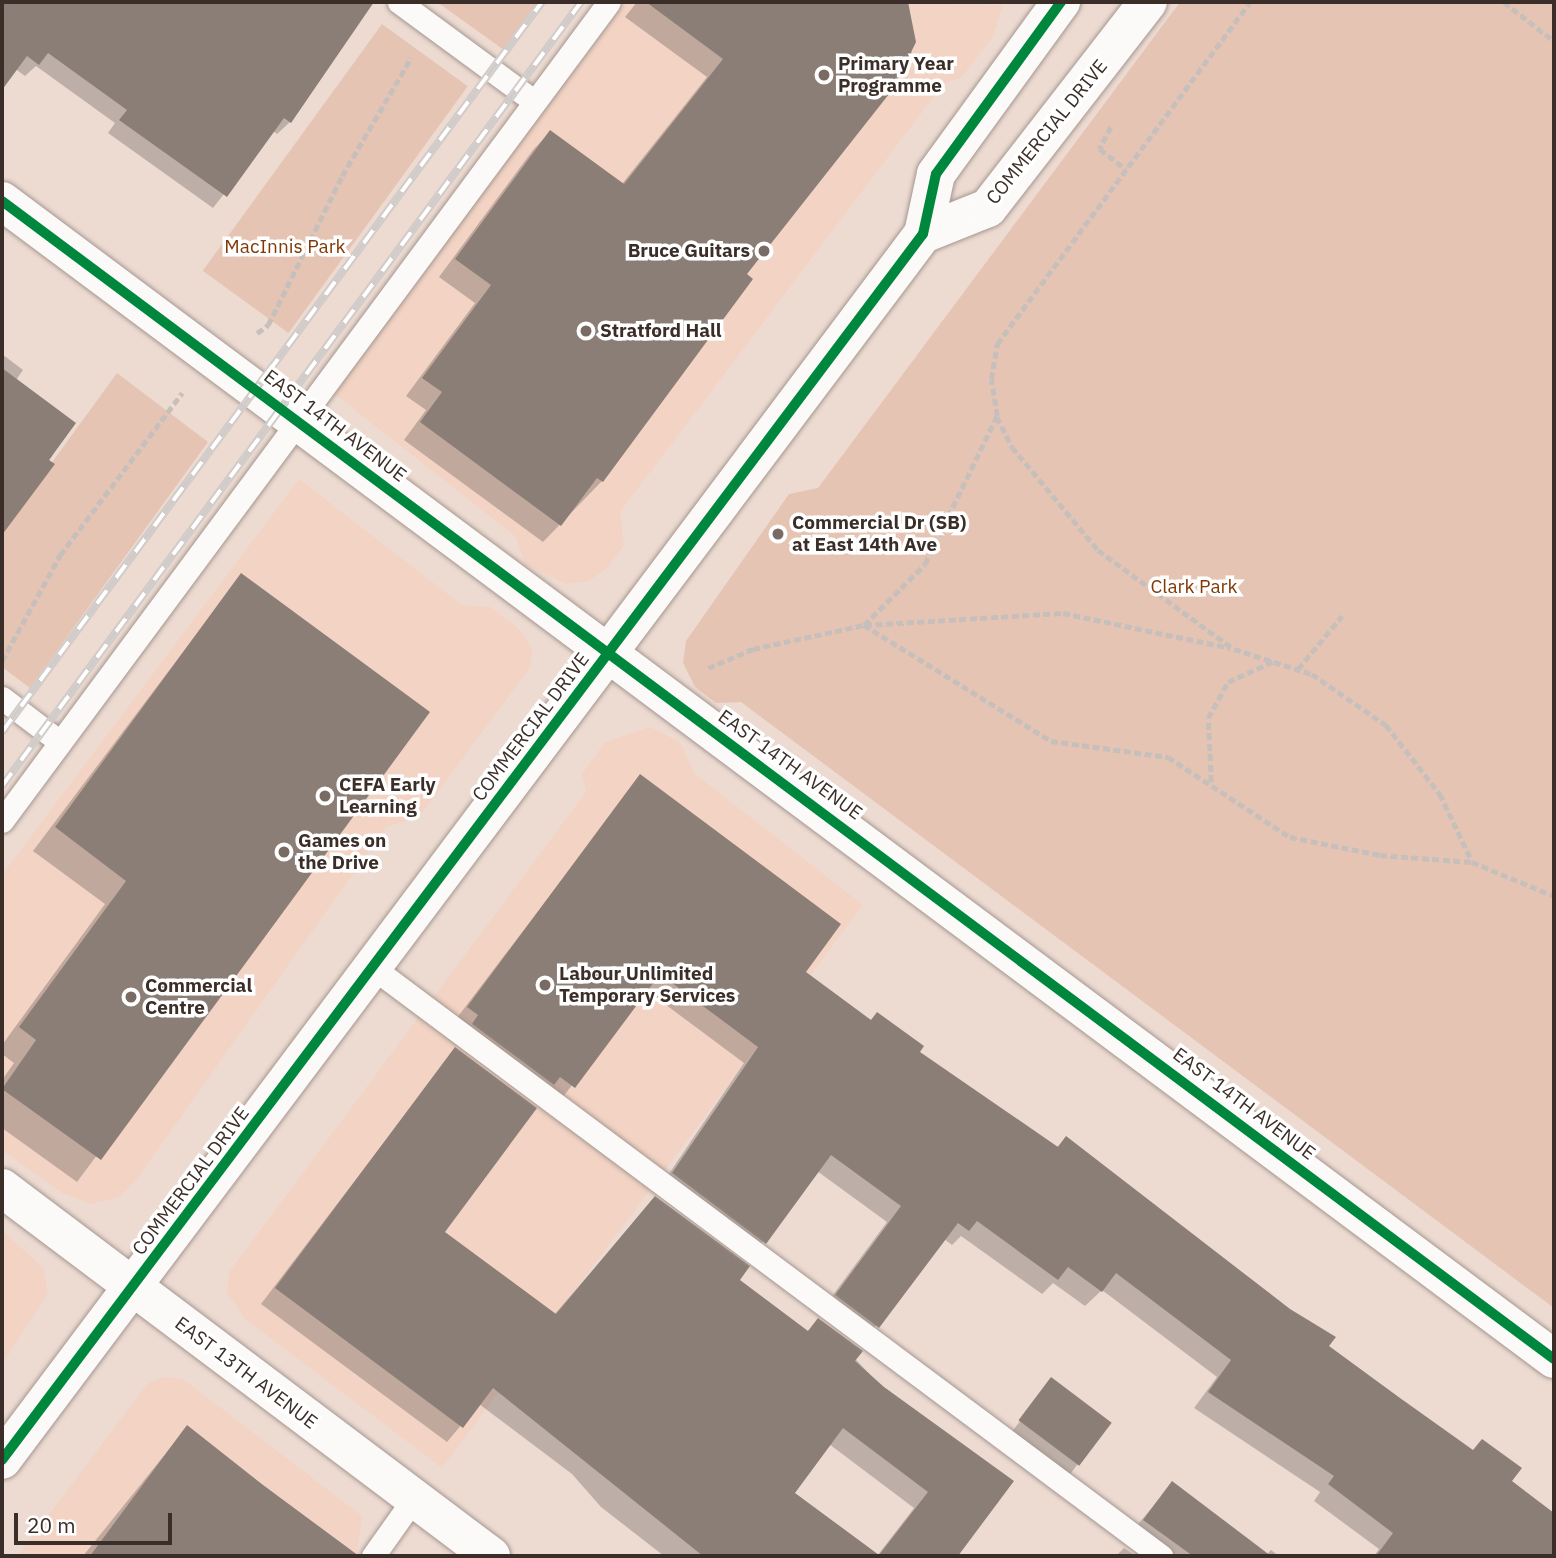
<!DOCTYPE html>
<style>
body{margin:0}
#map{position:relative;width:1556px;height:1558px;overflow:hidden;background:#eddbd2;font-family:"IBM Plex Sans",sans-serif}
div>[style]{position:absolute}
.built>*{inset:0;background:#f2d3c4}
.green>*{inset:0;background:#e6c4b3;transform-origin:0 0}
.shadow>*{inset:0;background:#0003;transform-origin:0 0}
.building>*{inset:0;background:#8b7e77;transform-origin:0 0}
.path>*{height:4.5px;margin-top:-2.25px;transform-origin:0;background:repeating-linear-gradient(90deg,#c6bfbc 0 7px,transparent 0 10.5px)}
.roads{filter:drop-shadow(0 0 2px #a59790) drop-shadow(0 0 2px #a59790)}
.lane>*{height:23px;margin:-11.5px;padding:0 11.5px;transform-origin:11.5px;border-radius:11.5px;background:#fcfaf8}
.street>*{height:38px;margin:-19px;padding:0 19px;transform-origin:19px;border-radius:19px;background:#fcfaf8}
.secondary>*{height:38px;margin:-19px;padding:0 19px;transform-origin:19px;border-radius:19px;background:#fcfaf8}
.rail>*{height:8px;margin-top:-4px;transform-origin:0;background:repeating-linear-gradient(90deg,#fff 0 16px,#d1ccc9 0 32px);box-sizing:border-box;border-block:2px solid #d1ccc9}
.cycleway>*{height:10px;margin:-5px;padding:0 5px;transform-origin:5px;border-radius:5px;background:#00873e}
.dots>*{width:19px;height:19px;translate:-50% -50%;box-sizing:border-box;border:4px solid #fff;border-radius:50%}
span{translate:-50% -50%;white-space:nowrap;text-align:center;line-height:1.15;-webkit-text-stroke:7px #fff;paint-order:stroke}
.poi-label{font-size:19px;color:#3b2e28;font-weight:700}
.left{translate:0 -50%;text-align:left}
.right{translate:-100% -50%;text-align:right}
.street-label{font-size:19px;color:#3b2e28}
.park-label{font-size:19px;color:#813804}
.frame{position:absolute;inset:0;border:4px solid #3b2e28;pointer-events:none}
.scale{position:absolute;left:14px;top:1513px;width:158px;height:32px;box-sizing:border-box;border:4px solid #3b2e28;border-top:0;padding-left:9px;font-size:21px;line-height:24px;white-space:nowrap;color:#3b2e28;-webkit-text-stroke:5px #fff;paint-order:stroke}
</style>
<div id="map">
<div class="built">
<div style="clip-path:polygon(626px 2px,1003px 5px,993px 37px,961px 78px,944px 83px,620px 512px,624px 545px,606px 569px,589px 581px,566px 584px,525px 564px,515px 536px,332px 392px)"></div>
<div style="clip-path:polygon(299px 479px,462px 605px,490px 607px,518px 628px,532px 648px,530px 668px,419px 817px,386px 827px,134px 1183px,119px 1197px,91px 1204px,62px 1193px,2px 1150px,2px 875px)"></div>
<div style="clip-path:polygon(650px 727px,680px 742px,694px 773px,863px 905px,442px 1468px,245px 1319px,227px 1293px,229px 1272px,586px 792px,582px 774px,605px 742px)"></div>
<div style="clip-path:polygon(2px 1230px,44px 1269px,48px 1294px,2px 1364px)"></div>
<div style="clip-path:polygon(161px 1377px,183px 1379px,362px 1516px,357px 1551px,363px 1556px,18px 1556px,146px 1385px)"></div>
</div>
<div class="green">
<div style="clip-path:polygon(437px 2px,538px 2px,504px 50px)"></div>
<div style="clip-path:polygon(1180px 2px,1554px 2px,1554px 1308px,741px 702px,716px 703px,695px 687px,683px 663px,686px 641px,789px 494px,818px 488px)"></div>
<div style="left:382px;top:24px;width:106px;height:305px;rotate:36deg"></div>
<div style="clip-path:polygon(117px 373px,208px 442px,30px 688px,2px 667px,2px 531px)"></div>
</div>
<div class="shadow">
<div style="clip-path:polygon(2px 2px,147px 2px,177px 27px,202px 2px,346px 2px,363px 15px,290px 122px,277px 134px,273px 131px,213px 208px,108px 133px,115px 123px,36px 66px,25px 76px,14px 68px,2px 74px)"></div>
<div style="clip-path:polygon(637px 2px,903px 2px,912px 55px,744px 274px,602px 481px,543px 542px,404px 440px,426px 410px,406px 396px,475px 303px,439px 277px,533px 150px,550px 132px,622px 184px,707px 77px,625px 17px)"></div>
<div style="clip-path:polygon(2px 354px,23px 370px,16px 380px,73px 424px,2px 532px)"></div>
<div style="clip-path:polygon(241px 575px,427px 712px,77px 1182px,2px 1128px,2px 1080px,14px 1063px,2px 1054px,2px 1045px,105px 904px,33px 851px)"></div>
<div style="clip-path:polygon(641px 776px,803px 972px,870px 1021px,877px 1014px,917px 1052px,1056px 1148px,1066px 1138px,1327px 1346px,1554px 1516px,1545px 1537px,1554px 1544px,1554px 1556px,1374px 1556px,1379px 1549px,1314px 1501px,1320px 1492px,1194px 1408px,1217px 1377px,1102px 1290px,1085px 1306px,1053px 1283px,1042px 1294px,961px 1236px,952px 1245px,944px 1239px,863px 1342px,821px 1311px,887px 1222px,817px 1171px,750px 1258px,658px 1190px,744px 1063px,646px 990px,559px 1102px,453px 1023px)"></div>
<div style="clip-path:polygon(evenodd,455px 1049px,442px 1232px,554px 1315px,655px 1198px,738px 1280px,807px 1332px,818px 1320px,883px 1388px,1012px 1482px,953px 1556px,664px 1556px,601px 1507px,572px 1474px,479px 1404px,447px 1442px,261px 1304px,455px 1049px,829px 1444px,914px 1508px,877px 1556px,793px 1493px,829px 1444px)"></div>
<div style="left:1051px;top:1380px;width:72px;height:72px;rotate:37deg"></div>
<div style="clip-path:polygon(187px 1427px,341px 1545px,334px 1556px,83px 1556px)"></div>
<div style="clip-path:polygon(1172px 1483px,1266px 1555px,1271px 1550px,1279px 1556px,1147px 1556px,1126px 1539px)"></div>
<div style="clip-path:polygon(1124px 1548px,1136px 1556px,1116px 1556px)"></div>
</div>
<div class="building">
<div style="clip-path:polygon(2px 2px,374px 2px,291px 123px,284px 118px,227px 197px,119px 120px,127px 110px,48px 53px,39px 65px,27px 56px,2px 90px)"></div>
<div style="clip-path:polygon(646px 2px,908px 2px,916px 42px,893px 89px,747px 274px,753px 279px,603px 482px,597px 478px,561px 526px,420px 422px,442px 392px,422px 378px,491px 285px,455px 259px,550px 130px,624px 184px,723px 59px)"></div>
<div style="clip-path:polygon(2px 368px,76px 423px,49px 460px,55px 464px,2px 535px)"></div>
<div style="clip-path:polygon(241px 573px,430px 712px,101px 1160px,2px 1089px,36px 1040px,19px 1027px,126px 881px,55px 827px)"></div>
<div style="clip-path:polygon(640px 774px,841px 924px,806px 972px,871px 1020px,877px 1012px,924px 1046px,920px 1052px,1058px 1147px,1066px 1136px,1290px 1309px,1336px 1337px,1329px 1346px,1400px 1398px,1473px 1450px,1482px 1439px,1522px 1468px,1512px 1481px,1554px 1513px,1554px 1556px,1376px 1556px,1393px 1533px,1328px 1484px,1334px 1476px,1208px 1392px,1231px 1360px,1116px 1273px,1102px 1292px,1068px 1267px,1058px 1280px,977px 1221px,969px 1231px,958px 1223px,879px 1328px,835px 1295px,901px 1206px,831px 1155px,766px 1244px,672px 1173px,758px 1047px,660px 974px,575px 1088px,560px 1077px,554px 1085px,472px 1024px,478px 1015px,467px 1007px)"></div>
<div style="clip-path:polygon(evenodd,455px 1047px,537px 1108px,445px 1232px,556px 1314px,655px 1196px,750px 1266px,740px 1280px,808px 1331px,818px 1318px,863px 1351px,855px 1361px,884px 1387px,1014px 1481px,958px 1556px,703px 1556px,493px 1388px,463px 1428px,275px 1288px,455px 1047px,843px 1428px,928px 1492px,879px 1555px,795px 1493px,843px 1428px)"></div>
<div style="left:1051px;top:1377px;width:76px;height:54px;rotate:37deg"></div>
<div style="clip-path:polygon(187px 1425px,263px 1485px,359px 1556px,90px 1556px)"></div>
<div style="clip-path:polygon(1172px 1481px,1271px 1556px,1193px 1556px,1143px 1520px)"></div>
</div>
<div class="path">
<div style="left:1504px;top:2px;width:63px;rotate:38deg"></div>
<div style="left:1111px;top:127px;width:25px;rotate:117deg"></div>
<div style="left:1100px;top:149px;width:33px;rotate:38deg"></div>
<div style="left:257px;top:333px;width:14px;rotate:-36deg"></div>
<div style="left:268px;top:325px;width:166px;rotate:-63.6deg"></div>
<div style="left:342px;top:176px;width:137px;rotate:-59.7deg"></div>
<div style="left:997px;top:417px;width:34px;rotate:63deg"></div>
<div style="left:1012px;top:447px;width:134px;rotate:50.1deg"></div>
<div style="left:1098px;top:550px;width:168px;rotate:36.1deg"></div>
<div style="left:1234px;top:649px;width:82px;rotate:17.8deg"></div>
<div style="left:1312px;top:674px;width:90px;rotate:34.6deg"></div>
<div style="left:1386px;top:725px;width:88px;rotate:52deg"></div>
<div style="left:1440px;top:794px;width:74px;rotate:64.5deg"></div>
<div style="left:864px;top:625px;width:220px;rotate:31.8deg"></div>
<div style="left:1051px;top:741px;width:118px;rotate:7.8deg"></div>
<div style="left:1168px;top:757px;width:146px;rotate:33.3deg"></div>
<div style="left:1290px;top:837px;width:92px;rotate:11.3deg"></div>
<div style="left:1380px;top:855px;width:92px;rotate:4.4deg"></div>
<div style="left:1472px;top:862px;width:89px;rotate:22.5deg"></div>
<div style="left:865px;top:625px;width:198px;rotate:-3.5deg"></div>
<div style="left:1063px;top:613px;width:171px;rotate:11.8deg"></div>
<div style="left:2px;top:661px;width:121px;rotate:-61.3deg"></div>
<div style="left:60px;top:555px;width:203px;rotate:-53deg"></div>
<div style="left:708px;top:668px;width:49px;rotate:-22.9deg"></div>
<div style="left:753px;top:649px;width:114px;rotate:-12.2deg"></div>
<div style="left:864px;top:625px;width:86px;rotate:-45deg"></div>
<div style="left:925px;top:564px;width:165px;rotate:-64.1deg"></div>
<div style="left:997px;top:416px;width:37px;rotate:-99deg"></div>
<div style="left:991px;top:379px;width:36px;rotate:-80deg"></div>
<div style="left:997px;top:344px;width:425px;rotate:-53.5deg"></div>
<div style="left:1298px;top:669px;width:69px;rotate:-50.3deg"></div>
<div style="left:1211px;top:782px;width:64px;rotate:-92.7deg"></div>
<div style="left:1208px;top:718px;width:41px;rotate:-60.9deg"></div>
<div style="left:1228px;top:682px;width:51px;rotate:-24.5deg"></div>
</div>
<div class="roads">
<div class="lane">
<div style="left:399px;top:2px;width:167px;rotate:36.3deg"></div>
<div style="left:2px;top:698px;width:73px;rotate:37.2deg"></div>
<div style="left:2px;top:821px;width:1019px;rotate:-53.46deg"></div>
<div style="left:372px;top:967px;width:985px;rotate:36.74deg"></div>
<div style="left:373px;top:1556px;width:71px;rotate:-54.7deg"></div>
</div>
<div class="street">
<div style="left:2px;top:201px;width:1936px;rotate:36.73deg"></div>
<div style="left:2px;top:1188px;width:612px;rotate:36.96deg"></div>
</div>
<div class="secondary">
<div style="left:923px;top:234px;width:70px;rotate:-21.8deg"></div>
<div style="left:988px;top:208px;width:261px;rotate:-52.2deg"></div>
<div style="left:2px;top:1460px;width:1533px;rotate:-53.09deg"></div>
<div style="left:923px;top:234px;width:61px;rotate:-77.8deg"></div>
<div style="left:936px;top:174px;width:213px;rotate:-54deg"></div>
</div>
</div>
<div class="rail">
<div style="left:2px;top:732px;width:908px;rotate:-53.51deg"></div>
<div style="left:2px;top:786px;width:975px;rotate:-53.55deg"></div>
</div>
<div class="cycleway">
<div style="left:2px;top:201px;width:1936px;rotate:36.73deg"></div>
<div style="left:2px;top:1460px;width:1533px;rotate:-53.09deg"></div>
<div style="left:923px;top:234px;width:61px;rotate:-77.8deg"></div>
<div style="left:936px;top:174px;width:213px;rotate:-54deg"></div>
</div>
<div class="dots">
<div style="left:824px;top:75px;background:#796b64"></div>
<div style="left:764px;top:251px;background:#796b64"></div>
<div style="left:586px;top:331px;background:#796b64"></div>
<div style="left:778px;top:534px;background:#796b64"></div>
<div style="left:325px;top:796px;background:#796b64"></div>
<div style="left:284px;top:852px;background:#796b64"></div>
<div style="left:545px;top:985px;background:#796b64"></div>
<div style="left:131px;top:997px;background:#796b64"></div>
</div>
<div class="poi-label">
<span class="left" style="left:838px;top:75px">Primary Year<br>Programme</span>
<span class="right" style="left:750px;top:251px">Bruce Guitars</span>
<span class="left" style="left:600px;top:331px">Stratford Hall</span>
<span class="left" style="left:792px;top:534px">Commercial Dr (SB)<br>at East 14th Ave</span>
<span class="left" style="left:339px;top:796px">CEFA Early<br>Learning</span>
<span class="left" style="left:298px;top:852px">Games on<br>the Drive</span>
<span class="left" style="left:559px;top:985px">Labour Unlimited<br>Temporary Services</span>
<span class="left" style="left:145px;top:997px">Commercial<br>Centre</span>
</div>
<div class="street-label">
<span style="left:1047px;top:132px;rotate:-51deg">COMMERCIAL DRIVE</span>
<span style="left:335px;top:426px;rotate:37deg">EAST 14TH AVENUE</span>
<span style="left:531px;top:727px;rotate:-53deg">COMMERCIAL DRIVE</span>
<span style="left:790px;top:765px;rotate:36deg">EAST 14TH AVENUE</span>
<span style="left:1244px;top:1104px;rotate:37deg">EAST 14TH AVENUE</span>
<span style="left:191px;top:1181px;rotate:-53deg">COMMERCIAL DRIVE</span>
<span style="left:246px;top:1373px;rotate:37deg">EAST 13TH AVENUE</span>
</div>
<div class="park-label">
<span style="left:285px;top:247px">MacInnis Park</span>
<span style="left:1194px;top:587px">Clark Park</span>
</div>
<div class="frame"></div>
<div class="scale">20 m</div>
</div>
